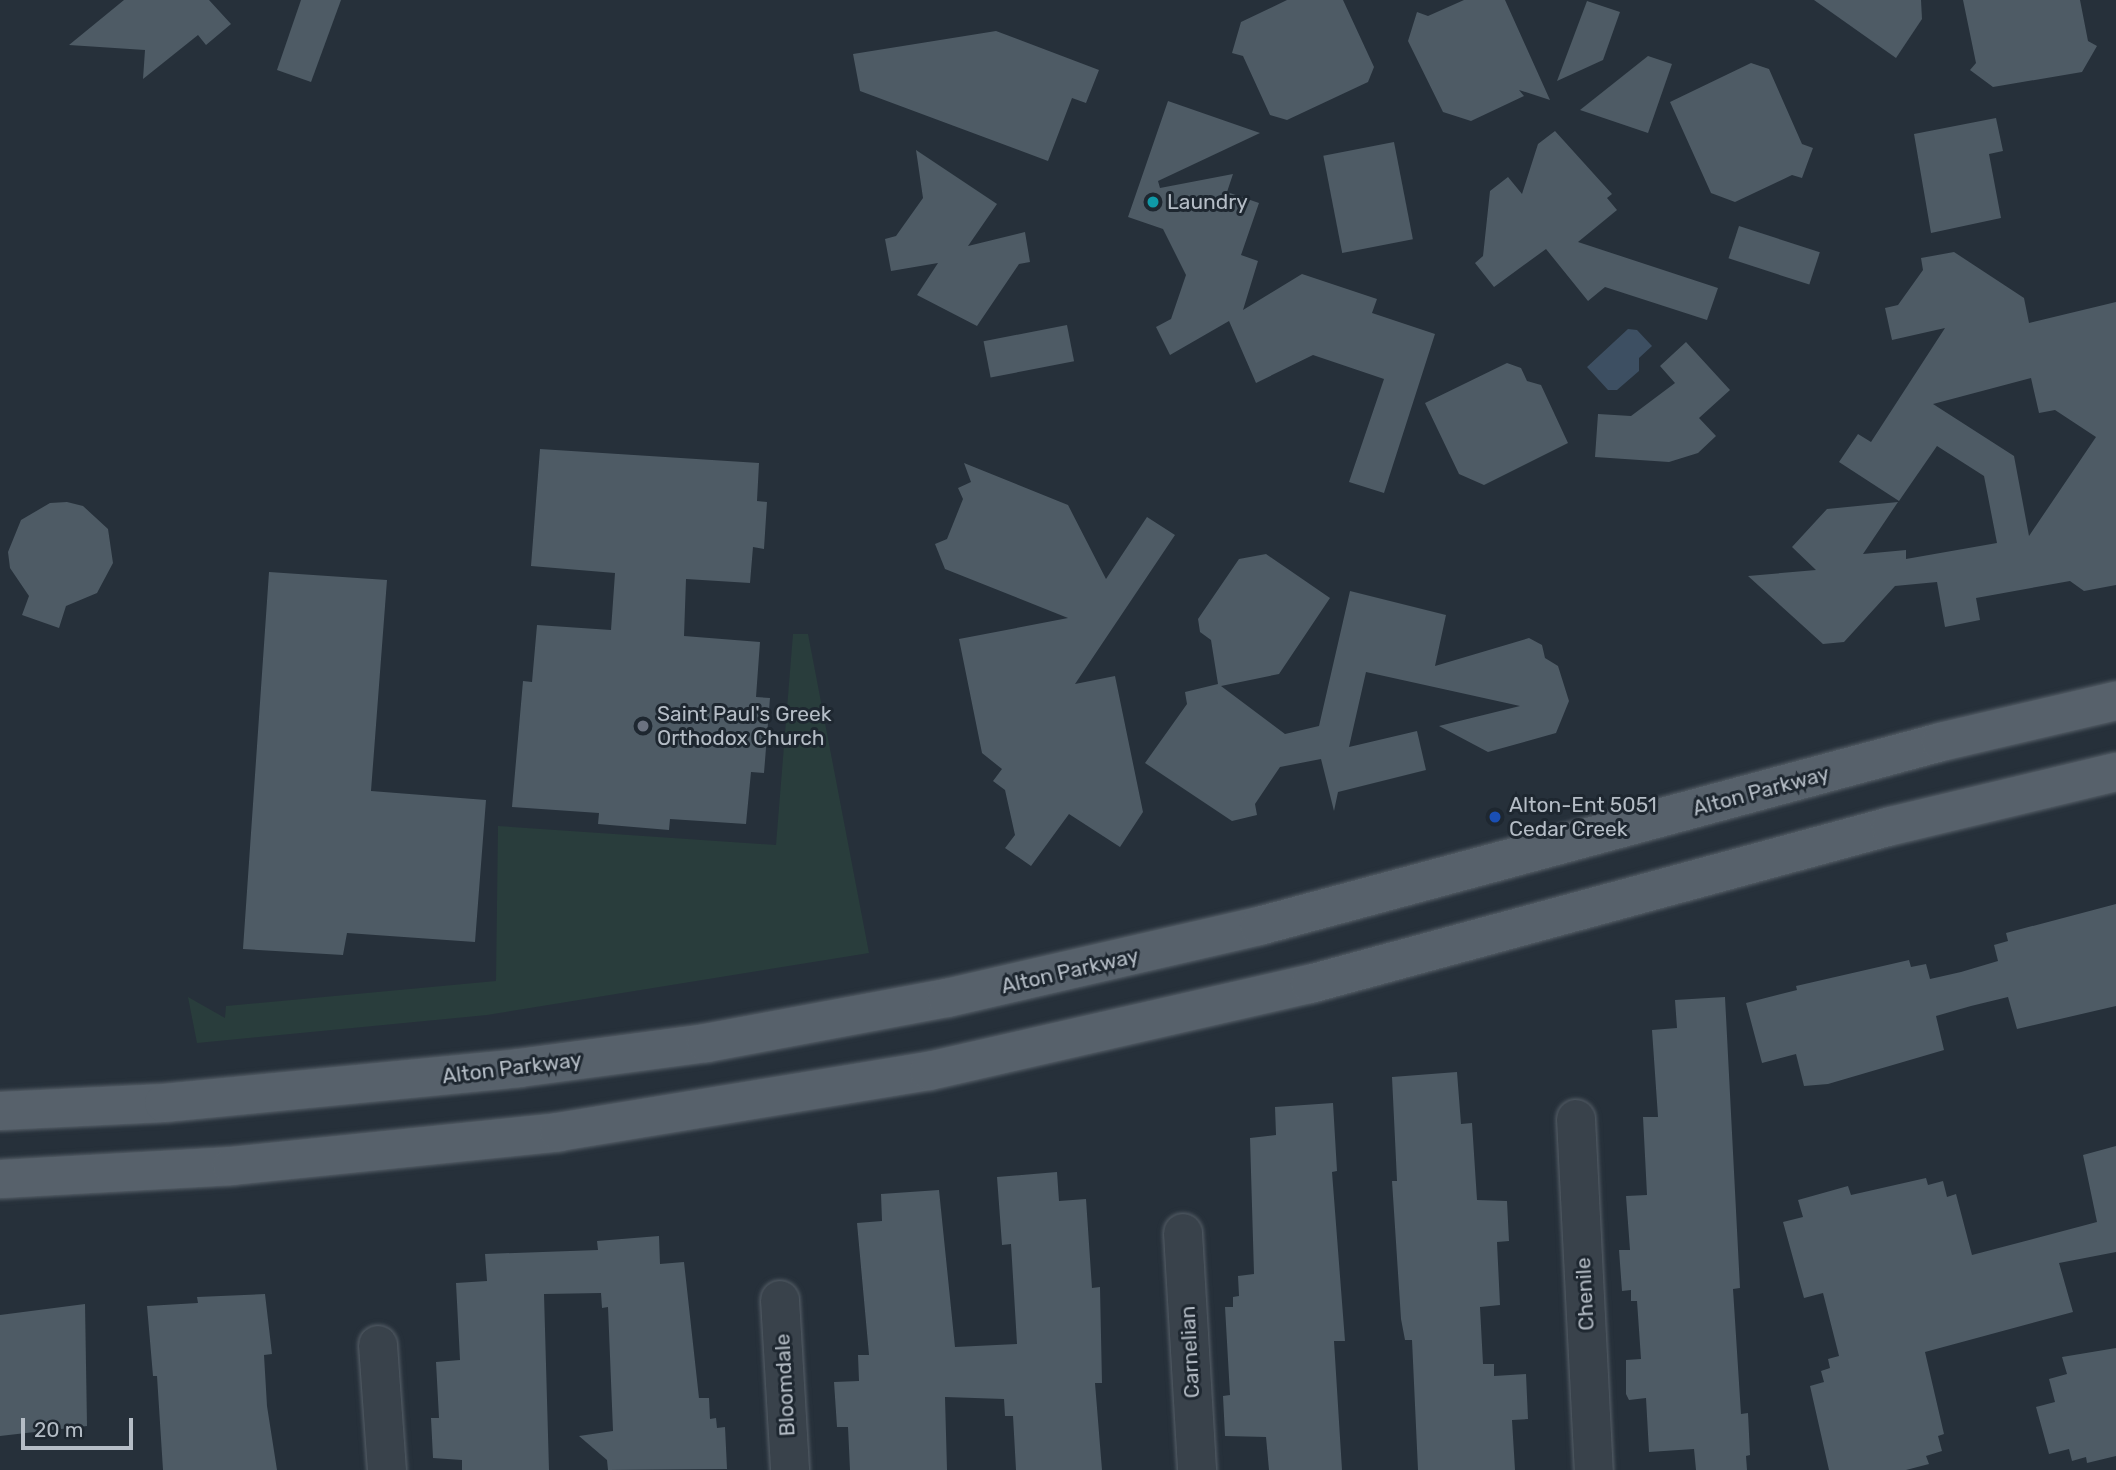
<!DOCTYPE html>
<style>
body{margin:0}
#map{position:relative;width:2116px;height:1470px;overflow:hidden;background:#26303a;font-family:Rubik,sans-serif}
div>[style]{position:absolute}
.green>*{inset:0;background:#293d3c}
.water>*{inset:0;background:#3d4f62}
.building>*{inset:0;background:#4e5b65;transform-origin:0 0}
.roads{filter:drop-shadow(0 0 2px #576069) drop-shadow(0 0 2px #576069)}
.minor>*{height:38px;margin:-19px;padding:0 19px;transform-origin:19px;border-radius:19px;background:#39424b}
.major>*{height:38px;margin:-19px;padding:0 19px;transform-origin:19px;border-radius:19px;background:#57616b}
.dots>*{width:19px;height:19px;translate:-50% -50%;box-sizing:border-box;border:4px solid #1e2730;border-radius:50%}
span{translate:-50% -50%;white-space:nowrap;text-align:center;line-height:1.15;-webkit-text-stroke:6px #1e2730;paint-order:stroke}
.poi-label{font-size:21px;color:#b5bdc6}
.left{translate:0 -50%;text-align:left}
.street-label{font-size:21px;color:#b5bdc6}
.scale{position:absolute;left:21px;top:1418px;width:112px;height:32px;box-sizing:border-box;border:4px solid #b5bdc6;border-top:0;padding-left:9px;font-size:21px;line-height:24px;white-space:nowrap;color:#b5bdc6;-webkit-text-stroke:5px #1e2730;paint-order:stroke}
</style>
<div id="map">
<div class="green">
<div style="clip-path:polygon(793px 634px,808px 634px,869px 953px,487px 1015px,197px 1043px,188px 997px,225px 1018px,226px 1006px,496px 981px,498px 826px,776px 845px)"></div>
</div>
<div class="water">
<div style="clip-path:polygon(1628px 329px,1637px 330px,1652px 346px,1639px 358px,1639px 371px,1617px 390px,1608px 390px,1587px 367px)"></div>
</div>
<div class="building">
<div style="clip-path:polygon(124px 0,209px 0,231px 24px,206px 45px,198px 35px,143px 79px,145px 50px,69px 45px)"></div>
<div style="clip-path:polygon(301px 0,341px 0,311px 82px,277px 70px)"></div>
<div style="clip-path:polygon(1287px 0,1343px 0,1374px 67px,1368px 82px,1287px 120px,1270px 115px,1243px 56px,1232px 53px,1241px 22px)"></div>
<div style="clip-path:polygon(1464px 0,1505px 0,1550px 100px,1519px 90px,1524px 96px,1471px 121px,1443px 112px,1408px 41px,1417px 12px,1428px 16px)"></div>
<div style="clip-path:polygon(1814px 0,1921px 0,1922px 19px,1896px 58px)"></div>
<div style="clip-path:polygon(1963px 0,2080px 0,2088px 41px,2097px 46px,2082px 72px,1993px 87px,1970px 70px,1976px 63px)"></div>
<div style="clip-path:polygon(1587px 1px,1620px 12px,1603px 60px,1557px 81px)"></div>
<div style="clip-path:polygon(996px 31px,1099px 70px,1086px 103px,1072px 98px,1048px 161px,860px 91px,853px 54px)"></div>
<div style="clip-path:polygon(1648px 56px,1672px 64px,1648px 133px,1580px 110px)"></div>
<div style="clip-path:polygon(1751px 63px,1769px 69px,1802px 144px,1813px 148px,1802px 178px,1792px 175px,1735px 202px,1711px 193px,1670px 102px)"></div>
<div style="clip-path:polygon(1168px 101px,1260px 133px,1158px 181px,1160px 188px,1233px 174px,1227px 192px,1259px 203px,1241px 255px,1258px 261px,1243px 310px,1302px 274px,1377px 299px,1372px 313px,1435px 334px,1384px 493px,1349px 482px,1384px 379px,1313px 355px,1256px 383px,1229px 321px,1170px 355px,1156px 327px,1171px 319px,1186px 275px,1163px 229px,1128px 217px)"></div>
<div style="clip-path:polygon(1996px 118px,2003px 151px,1989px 154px,2001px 218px,1931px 233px,1914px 134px)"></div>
<div style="clip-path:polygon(1555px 131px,1612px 194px,1607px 198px,1617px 210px,1578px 242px,1718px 288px,1707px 320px,1605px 287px,1588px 301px,1546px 249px,1494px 287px,1475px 263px,1483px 256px,1490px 191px,1508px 177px,1522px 194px,1538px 144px)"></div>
<div style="left:1394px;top:142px;width:99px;height:72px;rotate:79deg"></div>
<div style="clip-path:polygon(916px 150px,997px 204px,968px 246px,1025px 232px,1030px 262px,1019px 264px,977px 326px,917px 295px,938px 263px,891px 271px,885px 239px,896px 236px,923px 198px)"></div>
<div style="left:1739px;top:226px;width:85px;height:34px;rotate:18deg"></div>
<div style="clip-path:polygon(evenodd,1954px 252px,2024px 298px,2029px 323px,2116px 302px,2116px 585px,2084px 591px,2070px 581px,1976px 598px,1980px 620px,1945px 627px,1937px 582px,1895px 586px,1844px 642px,1823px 644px,1748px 576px,1816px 570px,1792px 547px,1827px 509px,1898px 502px,1863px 554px,1906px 550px,1906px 559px,1997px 543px,1984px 476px,1937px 446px,1899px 501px,1839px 462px,1858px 434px,1871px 442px,1945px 328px,1892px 340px,1885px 308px,1898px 305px,1923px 270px,1921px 258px,1954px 252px,2031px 378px,2039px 413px,2055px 410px,2096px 437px,2029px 536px,2014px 456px,1933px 404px,2031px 378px)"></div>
<div style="left:1067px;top:325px;width:37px;height:85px;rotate:79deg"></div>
<div style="clip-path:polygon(1686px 342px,1730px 390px,1699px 418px,1716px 436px,1698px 453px,1669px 462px,1595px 457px,1598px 414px,1631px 416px,1675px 383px,1660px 366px)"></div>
<div style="clip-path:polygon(1507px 363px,1521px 368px,1527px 381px,1541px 385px,1568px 443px,1484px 485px,1459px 474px,1425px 403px)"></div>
<div style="clip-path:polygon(540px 449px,759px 463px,757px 501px,767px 502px,764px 549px,753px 547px,750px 583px,686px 579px,684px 636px,760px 642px,756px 697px,770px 698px,764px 773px,751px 772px,746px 824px,670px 819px,669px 830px,598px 824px,599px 813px,512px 807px,523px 681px,532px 682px,537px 625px,611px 630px,615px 573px,531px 566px)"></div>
<div style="clip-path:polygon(964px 463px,1068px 505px,1106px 579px,1147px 517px,1175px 535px,1075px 684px,1115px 676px,1143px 812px,1120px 847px,1069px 814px,1031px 866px,1005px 848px,1015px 835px,1005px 790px,993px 781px,1002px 769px,982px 753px,959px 639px,1068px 618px,945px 569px,935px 544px,947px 539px,963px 499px,958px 488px,971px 482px)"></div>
<div style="clip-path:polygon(67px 502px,83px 506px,108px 529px,113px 563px,97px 593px,66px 606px,59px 628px,22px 615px,29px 596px,10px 568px,8px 552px,21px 520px,50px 503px)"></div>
<div style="clip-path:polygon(1266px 554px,1330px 598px,1279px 674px,1221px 686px,1285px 734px,1319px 726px,1350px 591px,1446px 615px,1435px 666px,1529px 638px,1542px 645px,1545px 658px,1558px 666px,1569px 701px,1556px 733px,1488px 752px,1439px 726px,1520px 706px,1366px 672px,1349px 747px,1417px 731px,1426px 770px,1338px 792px,1334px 811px,1321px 759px,1280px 767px,1255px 804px,1257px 815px,1232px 821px,1145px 763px,1187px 704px,1185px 692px,1218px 684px,1211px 640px,1200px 632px,1198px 619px,1239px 559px)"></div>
<div style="clip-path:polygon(269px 572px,387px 580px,371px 791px,486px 800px,475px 942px,347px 933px,343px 955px,243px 949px)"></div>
<div style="clip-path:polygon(2116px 904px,2116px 1006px,2017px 1029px,2008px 997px,1971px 1006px,1936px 1016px,1944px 1050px,1828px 1084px,1804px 1086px,1796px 1054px,1762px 1063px,1746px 1003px,1797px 990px,1796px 986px,1909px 960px,1911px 967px,1926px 964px,1930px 979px,1961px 972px,1998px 961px,1994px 945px,2008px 941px,2006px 933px)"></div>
<div style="clip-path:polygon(1725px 997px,1740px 1288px,1733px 1289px,1741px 1414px,1748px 1413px,1750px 1455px,1746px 1456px,1747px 1470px,1696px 1470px,1694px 1449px,1649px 1452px,1646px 1398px,1629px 1400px,1626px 1394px,1626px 1360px,1641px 1359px,1637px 1301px,1631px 1301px,1631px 1290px,1622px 1291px,1619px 1250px,1630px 1250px,1626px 1196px,1647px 1195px,1643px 1117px,1658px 1117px,1652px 1030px,1677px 1028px,1675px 1000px)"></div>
<div style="clip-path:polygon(1457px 1072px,1461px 1124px,1472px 1123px,1477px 1200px,1507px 1201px,1509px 1241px,1497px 1242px,1500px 1305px,1480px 1307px,1483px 1364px,1494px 1364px,1494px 1376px,1526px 1374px,1528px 1419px,1512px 1420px,1515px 1470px,1418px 1470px,1412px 1340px,1405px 1340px,1401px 1319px,1392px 1181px,1397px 1181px,1392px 1077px)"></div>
<div style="clip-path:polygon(1333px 1103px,1337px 1171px,1332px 1172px,1345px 1341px,1334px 1341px,1342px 1470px,1269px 1470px,1266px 1437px,1225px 1436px,1223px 1396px,1230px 1395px,1225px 1307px,1233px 1307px,1233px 1297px,1239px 1296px,1238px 1276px,1254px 1274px,1250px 1138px,1276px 1135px,1275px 1107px)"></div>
<div style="clip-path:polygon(2116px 1146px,2116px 1252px,2059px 1263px,2073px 1312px,1925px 1352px,1944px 1434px,1938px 1436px,1942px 1451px,1926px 1456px,1929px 1464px,1906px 1470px,1829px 1470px,1810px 1386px,1824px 1382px,1821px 1371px,1830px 1368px,1828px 1359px,1839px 1356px,1823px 1293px,1804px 1298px,1783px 1222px,1803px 1217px,1798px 1200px,1848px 1186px,1851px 1195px,1926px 1178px,1928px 1185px,1943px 1181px,1947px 1197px,1956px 1194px,1972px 1255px,2097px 1222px,2083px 1155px)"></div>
<div style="clip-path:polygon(1057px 1172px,1059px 1201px,1086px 1199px,1092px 1288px,1100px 1287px,1102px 1383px,1095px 1383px,1102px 1470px,1016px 1470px,1013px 1416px,1005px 1416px,1004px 1399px,945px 1397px,947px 1470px,850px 1470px,848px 1427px,837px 1427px,834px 1382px,859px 1381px,858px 1355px,869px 1355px,857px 1223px,882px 1221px,881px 1194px,939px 1190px,955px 1347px,1017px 1344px,1011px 1244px,1002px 1245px,997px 1177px)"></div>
<div style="clip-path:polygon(659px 1236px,660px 1264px,684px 1262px,699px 1398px,709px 1398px,710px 1419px,716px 1418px,717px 1428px,725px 1427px,727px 1469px,608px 1470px,607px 1460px,579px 1436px,613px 1431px,608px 1307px,602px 1308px,601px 1293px,544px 1294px,549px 1470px,462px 1470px,462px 1460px,433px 1458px,431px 1418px,439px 1418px,436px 1362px,460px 1360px,456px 1283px,487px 1281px,485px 1254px,598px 1250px,597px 1241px)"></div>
<div style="clip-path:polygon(265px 1294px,272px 1354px,264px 1355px,267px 1406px,277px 1470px,163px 1470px,157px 1376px,153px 1376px,147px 1306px,198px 1303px,197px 1297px)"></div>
<div style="clip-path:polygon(85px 1304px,87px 1426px,0 1436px,0 1315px)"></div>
<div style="clip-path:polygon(2116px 1348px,2116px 1456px,2087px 1463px,2086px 1457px,2072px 1461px,2069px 1449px,2049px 1454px,2036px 1407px,2055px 1402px,2049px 1379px,2067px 1374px,2062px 1357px)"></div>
</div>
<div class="roads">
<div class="minor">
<div style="left:1576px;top:1119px;width:351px;rotate:87.1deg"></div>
<div style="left:1183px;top:1233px;width:237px;rotate:86.6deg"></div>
<div style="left:780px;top:1300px;width:170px;rotate:86.6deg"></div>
<div style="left:378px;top:1345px;width:125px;rotate:85.9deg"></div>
</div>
<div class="major">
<div style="left:0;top:1111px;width:164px;rotate:-2.8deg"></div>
<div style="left:164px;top:1103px;width:357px;rotate:-5.6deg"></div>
<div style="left:519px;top:1068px;width:189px;rotate:-7.6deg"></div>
<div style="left:706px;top:1043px;width:245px;rotate:-10.6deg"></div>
<div style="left:947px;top:998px;width:320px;rotate:-13deg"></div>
<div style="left:1259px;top:926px;width:706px;rotate:-15.1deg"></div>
<div style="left:1941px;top:742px;width:180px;rotate:-13.2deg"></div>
<div style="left:0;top:1179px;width:232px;rotate:-3.2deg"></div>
<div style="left:232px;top:1166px;width:329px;rotate:-5.9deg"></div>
<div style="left:559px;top:1132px;width:375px;rotate:-9.4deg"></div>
<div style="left:929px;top:1071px;width:391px;rotate:-12.9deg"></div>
<div style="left:1310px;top:984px;width:602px;rotate:-15.21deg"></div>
<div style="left:1891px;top:826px;width:231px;rotate:-13.5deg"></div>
</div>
</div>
<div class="dots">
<div style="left:1153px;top:202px;background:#0f9aa8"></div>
<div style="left:643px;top:726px;background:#6b7280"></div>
<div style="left:1495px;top:817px;background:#1a4fb4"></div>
</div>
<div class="poi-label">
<span class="left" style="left:1167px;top:202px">Laundry</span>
<span class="left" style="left:657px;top:726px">Saint Paul's Greek<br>Orthodox Church</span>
<span class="left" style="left:1509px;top:817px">Alton-Ent 5051<br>Cedar Creek</span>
</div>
<div class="street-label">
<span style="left:1761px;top:791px;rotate:-15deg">Alton Parkway</span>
<span style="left:1070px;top:971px;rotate:-13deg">Alton Parkway</span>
<span style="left:512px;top:1068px;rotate:-7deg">Alton Parkway</span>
<span style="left:1585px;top:1294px;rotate:-93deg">Chenile</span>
<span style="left:1190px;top:1352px;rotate:-93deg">Carnelian</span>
<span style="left:785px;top:1385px;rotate:-93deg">Bloomdale</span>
</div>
<div class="scale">20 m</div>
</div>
